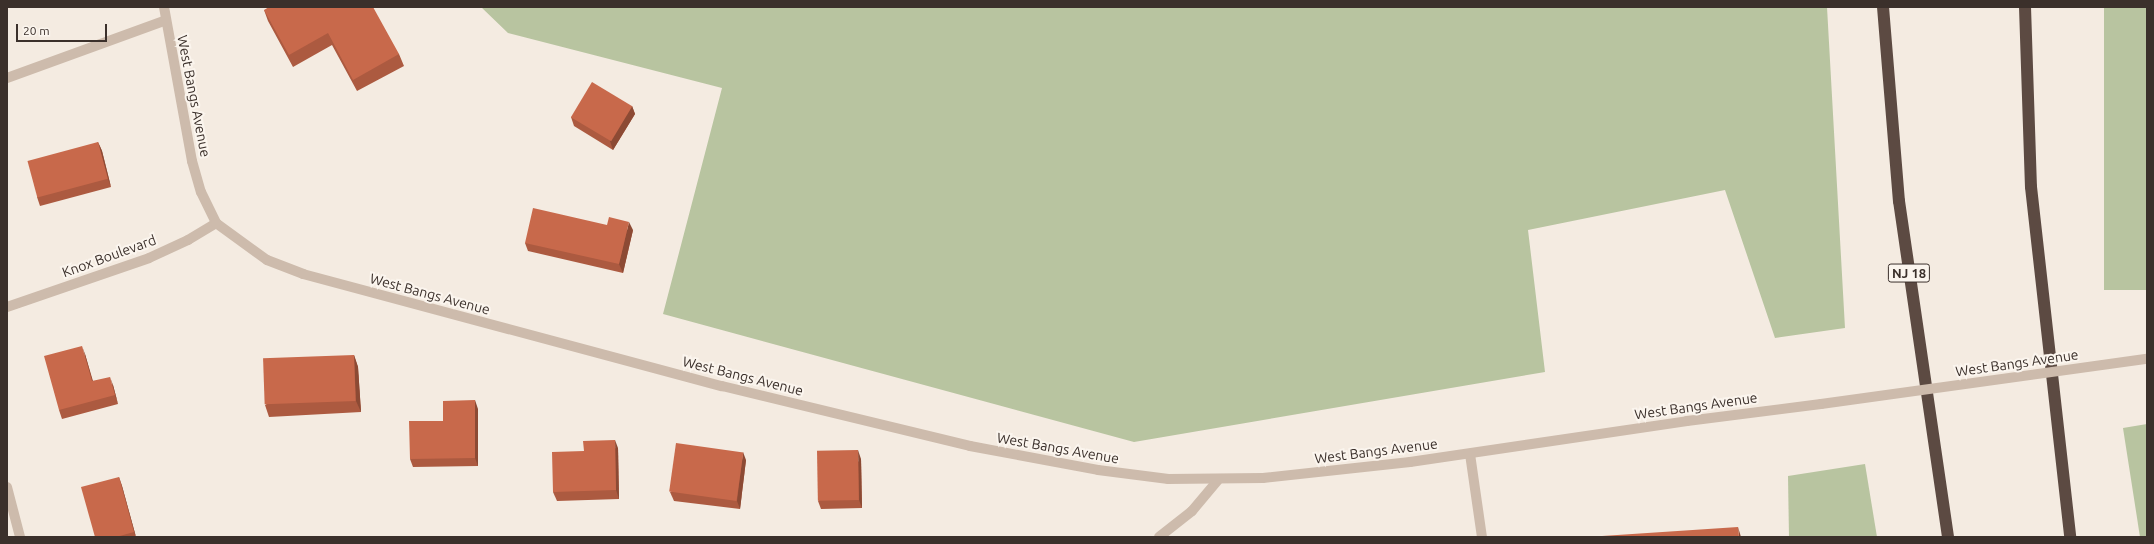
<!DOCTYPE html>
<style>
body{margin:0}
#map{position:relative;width:2154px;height:544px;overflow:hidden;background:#f4ebe1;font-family:Ubuntu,sans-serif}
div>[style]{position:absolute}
.green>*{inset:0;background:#b8c4a0;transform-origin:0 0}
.minor>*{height:10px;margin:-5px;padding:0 5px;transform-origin:5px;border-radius:5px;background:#cdbbac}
.tertiary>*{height:10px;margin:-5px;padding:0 5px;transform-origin:5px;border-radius:5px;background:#cdbbac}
.motorway>*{height:12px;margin:-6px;padding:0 6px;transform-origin:6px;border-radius:6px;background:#5c4a42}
.tertiary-bridge>*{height:10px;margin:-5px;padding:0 5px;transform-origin:5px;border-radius:5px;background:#cdbbac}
.wall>*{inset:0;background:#ac5a40}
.shaded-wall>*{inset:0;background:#8c4a34}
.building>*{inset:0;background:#c8694b;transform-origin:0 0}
span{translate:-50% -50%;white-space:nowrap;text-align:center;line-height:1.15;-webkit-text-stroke:4px #fbf5ee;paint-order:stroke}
.shield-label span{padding:1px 3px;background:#fbf5ee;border:1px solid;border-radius:3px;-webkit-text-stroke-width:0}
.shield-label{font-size:13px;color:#3b302b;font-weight:700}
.street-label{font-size:14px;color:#3b302b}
.frame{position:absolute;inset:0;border:8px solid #3b302b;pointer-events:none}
.scale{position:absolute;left:16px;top:24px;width:91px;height:18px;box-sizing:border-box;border:2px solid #3b302b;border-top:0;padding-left:5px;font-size:12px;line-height:14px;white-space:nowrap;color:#3b302b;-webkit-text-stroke:3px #fbf5ee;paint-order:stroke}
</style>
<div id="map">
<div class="green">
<div style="clip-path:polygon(481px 7px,1827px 7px,1845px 328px,1775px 338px,1725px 190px,1528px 230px,1545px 372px,1134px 442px,663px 314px,722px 88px,508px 33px)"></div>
<div style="left:2104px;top:7px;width:43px;height:283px"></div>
<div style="clip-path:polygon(2147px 424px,2147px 537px,2140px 537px,2123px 428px)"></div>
<div style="clip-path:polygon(1865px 464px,1877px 537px,1789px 537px,1788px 476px)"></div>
</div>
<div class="minor">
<div style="left:7px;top:78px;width:169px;rotate:-20deg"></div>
<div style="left:7px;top:307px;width:150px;rotate:-19deg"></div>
<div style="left:149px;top:258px;width:43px;rotate:-24.8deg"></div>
<div style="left:188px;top:240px;width:33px;rotate:-31deg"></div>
<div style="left:1470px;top:454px;width:84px;rotate:81.8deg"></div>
<div style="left:7px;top:487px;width:52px;rotate:75.4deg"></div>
<div style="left:1159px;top:537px;width:42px;rotate:-38.2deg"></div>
<div style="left:1192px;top:511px;width:40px;rotate:-50deg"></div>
</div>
<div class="tertiary">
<div style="left:164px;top:7px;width:157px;rotate:79.7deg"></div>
<div style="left:192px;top:161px;width:32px;rotate:74deg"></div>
<div style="left:201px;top:192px;width:34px;rotate:64deg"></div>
<div style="left:216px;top:223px;width:63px;rotate:36deg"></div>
<div style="left:267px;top:260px;width:39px;rotate:21deg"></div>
<div style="left:303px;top:274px;width:434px;rotate:15deg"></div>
<div style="left:722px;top:386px;width:255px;rotate:13.6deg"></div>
<div style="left:970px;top:446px;width:130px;rotate:10.6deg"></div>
<div style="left:1098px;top:470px;width:71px;rotate:7.3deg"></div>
<div style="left:1168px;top:479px;width:95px;rotate:-0.6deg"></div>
<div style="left:1263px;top:478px;width:148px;rotate:-6.2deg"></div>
<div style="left:1410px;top:462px;width:280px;rotate:-8.4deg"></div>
<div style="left:1687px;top:421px;width:135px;rotate:-7.2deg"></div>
</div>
<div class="motorway">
<div style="left:1883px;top:7px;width:195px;rotate:85.3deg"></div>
<div style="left:1899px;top:201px;width:340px;rotate:81.7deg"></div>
<div style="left:2025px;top:7px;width:180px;rotate:88.1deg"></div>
<div style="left:2031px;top:187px;width:352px;rotate:83.6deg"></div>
</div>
<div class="tertiary-bridge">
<div style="left:1821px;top:404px;width:329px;rotate:-7.9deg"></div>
</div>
<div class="wall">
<div style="clip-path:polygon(264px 10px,399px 54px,404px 66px,357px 91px,332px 45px,293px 67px,268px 21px)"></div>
<div style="clip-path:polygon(632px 106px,635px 114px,613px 150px,574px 126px,571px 117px)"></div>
<div style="clip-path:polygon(98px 142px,102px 151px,111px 187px,40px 206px,37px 197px)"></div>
<div style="clip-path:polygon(633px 230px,623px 273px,528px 251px,525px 243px)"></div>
<div style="clip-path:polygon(85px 354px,93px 381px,113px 385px,118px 404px,62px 419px,59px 410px)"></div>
<div style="clip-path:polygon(354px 355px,358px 367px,361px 412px,269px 417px,265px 405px)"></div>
<div style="clip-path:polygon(478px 409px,478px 466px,413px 467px,410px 459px,443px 421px)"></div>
<div style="clip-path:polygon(618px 448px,619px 499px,557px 501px,553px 492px,584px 451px)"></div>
<div style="clip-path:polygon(861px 459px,862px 508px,821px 509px,818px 501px)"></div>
<div style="clip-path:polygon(746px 460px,740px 509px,674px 501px,670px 492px)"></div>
<div style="clip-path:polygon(119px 477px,122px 486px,136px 537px,95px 537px)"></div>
</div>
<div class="shaded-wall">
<div style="clip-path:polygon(632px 106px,635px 114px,613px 150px,610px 141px)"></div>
<div style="clip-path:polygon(98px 142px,102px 151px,111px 187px,108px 179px)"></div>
<div style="clip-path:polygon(629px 222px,633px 230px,623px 273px,619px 264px)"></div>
<div style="clip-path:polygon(82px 346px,85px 354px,95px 390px,92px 381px)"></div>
<div style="clip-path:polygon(354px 355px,358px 367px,361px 412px,356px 401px)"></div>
<div style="clip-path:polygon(110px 377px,113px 385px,118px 404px,115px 395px)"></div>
<div style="clip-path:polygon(475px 400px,478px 409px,478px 466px,475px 458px)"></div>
<div style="clip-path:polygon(615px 440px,618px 448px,619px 499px,616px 490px)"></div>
<div style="clip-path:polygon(858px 450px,861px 459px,862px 508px,859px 500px)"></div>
<div style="clip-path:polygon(743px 452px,746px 460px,740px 509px,737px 501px)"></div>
<div style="clip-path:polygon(119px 477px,122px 486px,136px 537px,134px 532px)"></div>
<div style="clip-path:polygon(1738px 527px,1741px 537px,1739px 537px)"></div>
</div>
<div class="building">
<div style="clip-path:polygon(269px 7px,373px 7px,399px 54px,353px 80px,328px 33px,289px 55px,264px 10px)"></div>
<div style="left:592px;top:82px;width:47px;height:41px;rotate:31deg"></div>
<div style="left:98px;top:142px;width:38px;height:73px;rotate:75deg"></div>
<div style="clip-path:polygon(533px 208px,607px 225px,609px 217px,629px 222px,619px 264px,525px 243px)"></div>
<div style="clip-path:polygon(82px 346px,92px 381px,110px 377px,115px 395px,59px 410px,44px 356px)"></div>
<div style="left:354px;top:355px;width:46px;height:91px;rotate:88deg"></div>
<div style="clip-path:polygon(475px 400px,475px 458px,410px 459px,409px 421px,443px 421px,443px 401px)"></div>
<div style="clip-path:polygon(615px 440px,616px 490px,553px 492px,552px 452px,584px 451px,583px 441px)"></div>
<div style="left:676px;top:443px;width:68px;height:49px;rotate:8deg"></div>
<div style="left:858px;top:450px;width:50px;height:41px;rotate:89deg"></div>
<div style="clip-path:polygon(119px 477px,134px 532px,116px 537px,95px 537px,81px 487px)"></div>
<div style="clip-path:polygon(1738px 527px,1739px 537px,1587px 537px)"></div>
</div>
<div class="shield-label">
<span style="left:1909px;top:273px">NJ 18</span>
</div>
<div class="street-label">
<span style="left:194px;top:96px;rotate:79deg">West Bangs Avenue</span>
<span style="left:109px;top:256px;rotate:-20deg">Knox Boulevard</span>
<span style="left:430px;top:294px;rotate:15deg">West Bangs Avenue</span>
<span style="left:2017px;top:363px;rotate:-8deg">West Bangs Avenue</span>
<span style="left:743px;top:376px;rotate:14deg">West Bangs Avenue</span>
<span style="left:1696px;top:406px;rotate:-8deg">West Bangs Avenue</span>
<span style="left:1058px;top:448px;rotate:10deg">West Bangs Avenue</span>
<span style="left:1376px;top:451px;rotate:-7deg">West Bangs Avenue</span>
</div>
<div class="frame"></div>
<div class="scale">20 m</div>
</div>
